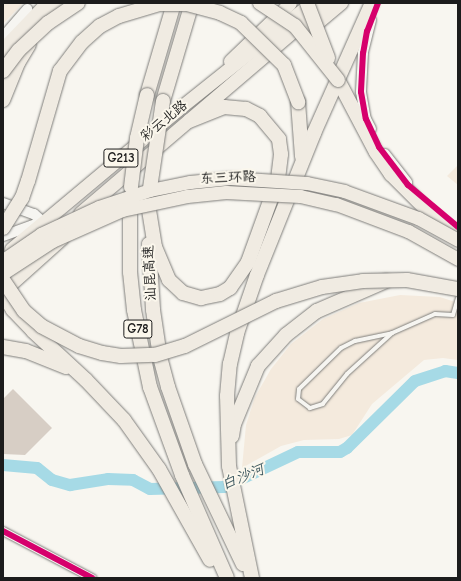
<!DOCTYPE html>
<meta charset="utf-8">
<style>
body{margin:0}
#map{position:relative;width:461px;height:581px;overflow:hidden;background:#f8f6f0;font-family:"Comic Neue","LXGW WenKai TC",sans-serif}
div>[style]{position:absolute}
.built>*{inset:0;background:#f4eadd}
.river>*{height:12px;margin:-6px;padding:0 6px;transform-origin:6px;border-radius:6px;background:#a6dae6}
.building>*{inset:0;background:#d7cec5}
.roads{filter:drop-shadow(0 0 1px #7f7e7b) drop-shadow(0 0 1px #7f7e7b)}
.service>*{height:4px;margin:-2px;padding:0 2px;transform-origin:2px;border-radius:2px;background:#f6f5f1}
.minor>*{height:8px;margin:-4px;padding:0 4px;transform-origin:4px;border-radius:4px;background:#f6f5f1}
.tertiary>*{height:10px;margin:-5px;padding:0 5px;transform-origin:5px;border-radius:5px;background:#f6f5f1}
.trunk>*{height:13px;margin:-6.5px;padding:0 6.5px;transform-origin:6.5px;border-radius:6.5px;background:#f0ebe2}
.motorway>*{height:14px;margin:-7px;padding:0 7px;transform-origin:7px;border-radius:7px;background:#f0ebe2}
.bridges{filter:drop-shadow(0 0 1px #7f7e7b) drop-shadow(0 0 1px #7f7e7b)}
.trunk-bridge>*{height:13px;margin:-6.5px;padding:0 6.5px;transform-origin:6.5px;border-radius:6.5px;background:#f0ebe2}
.motorway-bridge>*{height:14px;margin:-7px;padding:0 7px;transform-origin:7px;border-radius:7px;background:#f0ebe2}
.cycleway>*{height:6px;margin:-3px;padding:0 3px;transform-origin:3px;border-radius:3px;background:#d6006c}
span{translate:-50% -50%;white-space:nowrap;text-align:center;line-height:1.15;-webkit-text-stroke:4px #fbf7ec;paint-order:stroke}
.shield-label span{padding:1px 3px;background:#fbf7ec;border:1px solid;border-radius:3px;-webkit-text-stroke-width:0}
.shield-label{font-size:13px;color:#1c1c1c;font-weight:700}
.street-label{font-size:14px;color:#1c1c1c}
.water-label{font-size:15px;color:#405a61;font-style:italic}
.frame{position:absolute;inset:0;border:4px solid #1c1c1c;pointer-events:none}
</style>
<div id="map">
<div class="built">
<div style="clip-path:polygon(3px 3px,23px 3px,3px 24px)"></div>
<div style="clip-path:polygon(458px 165px,458px 185px,447px 176px)"></div>
<div style="clip-path:polygon(400px 295px,440px 297px,458px 303px,458px 360px,443px 358px,424px 360px,372px 404px,352px 435px,339px 439px,304px 440px,281px 446px,242px 468px,246px 425px,255px 397px,271px 369px,291px 344px,323px 319px,359px 303px)"></div>
</div>
<div class="river">
<div style="left:3px;top:465px;width:34px;rotate:5deg"></div>
<div style="left:37px;top:468px;width:19px;rotate:39deg"></div>
<div style="left:52px;top:480px;width:19px;rotate:16deg"></div>
<div style="left:70px;top:485px;width:38px;rotate:-9deg"></div>
<div style="left:108px;top:479px;width:25px;rotate:2deg"></div>
<div style="left:133px;top:480px;width:19px;rotate:28deg"></div>
<div style="left:150px;top:489px;width:74px;rotate:-1.5deg"></div>
<div style="left:224px;top:487px;width:82px;rotate:-25.3deg"></div>
<div style="left:298px;top:452px;width:42px"></div>
<div style="left:340px;top:452px;width:8px;rotate:-30deg"></div>
<div style="left:347px;top:448px;width:95px;rotate:-44.6deg"></div>
<div style="left:415px;top:381px;width:32px;rotate:-18deg"></div>
<div style="left:445px;top:371px;width:13px;rotate:9deg"></div>
</div>
<div class="building">
<div style="clip-path:polygon(13px 389px,52px 428px,25px 455px,3px 454px,3px 399px)"></div>
</div>
<div class="roads">
<div class="service">
<div style="left:392px;top:333px;width:61px;rotate:137.7deg"></div>
<div style="left:347px;top:374px;width:38px;rotate:129deg"></div>
<div style="left:323px;top:404px;width:14px;rotate:163deg"></div>
<div style="left:310px;top:408px;width:15px;rotate:-143deg"></div>
<div style="left:298px;top:399px;width:10px;rotate:-84deg"></div>
<div style="left:299px;top:389px;width:59px;rotate:-44.3deg"></div>
<div style="left:341px;top:348px;width:16px;rotate:-27deg"></div>
<div style="left:355px;top:341px;width:38px;rotate:-12deg"></div>
<div style="left:392px;top:333px;width:47px;rotate:-23.8deg"></div>
<div style="left:435px;top:314px;width:18px;rotate:3deg"></div>
<div style="left:453px;top:315px;width:18px;rotate:-74deg"></div>
</div>
<div class="minor">
<div style="left:3px;top:531px;width:101px;rotate:27.8deg"></div>
</div>
<div class="tertiary">
<div style="left:371px;top:20px;width:34px;rotate:104deg"></div>
<div style="left:363px;top:53px;width:39px;rotate:93deg"></div>
<div style="left:361px;top:92px;width:27px;rotate:80deg"></div>
<div style="left:366px;top:119px;width:11px;rotate:63deg"></div>
<div style="left:3px;top:37px;width:37px;rotate:-49deg"></div>
<div style="left:385px;top:154px;width:36px;rotate:52deg"></div>
<div style="left:3px;top:203px;width:33px;rotate:20deg"></div>
<div style="left:34px;top:214px;width:12px;rotate:42deg"></div>
<div style="left:3px;top:236px;width:38px;rotate:-20deg"></div>
</div>
<div class="trunk">
<div style="left:312px;top:27px;width:38px;rotate:-40deg"></div>
<div style="left:230px;top:61px;width:83px;rotate:-44deg"></div>
<div style="left:80px;top:213px;width:323px;rotate:-40.5deg"></div>
<div style="left:11px;top:249px;width:217px;rotate:-39.9deg"></div>
<div style="left:177px;top:110px;width:171px;rotate:-38.6deg"></div>
<div style="left:3px;top:291px;width:79px;rotate:-41.9deg"></div>
</div>
<div class="motorway">
<div style="left:45px;top:21px;width:25px;rotate:-45deg"></div>
<div style="left:3px;top:50px;width:65px;rotate:-46.2deg"></div>
<div style="left:338px;top:80px;width:81px;rotate:62.2deg"></div>
<div style="left:376px;top:152px;width:27px;rotate:56deg"></div>
<div style="left:391px;top:174px;width:52px;rotate:45deg"></div>
<div style="left:428px;top:211px;width:38px;rotate:39deg"></div>
<div style="left:147px;top:95px;width:96px;rotate:-73.6deg"></div>
<div style="left:3px;top:100px;width:40px;rotate:-68deg"></div>
<div style="left:18px;top:63px;width:21px;rotate:-59deg"></div>
<div style="left:163px;top:101px;width:102px;rotate:-73.5deg"></div>
<div style="left:298px;top:102px;width:55px;rotate:85.8deg"></div>
<div style="left:130px;top:197px;width:75px;rotate:90deg"></div>
<div style="left:130px;top:272px;width:38px;rotate:84deg"></div>
<div style="left:134px;top:310px;width:79px;rotate:78.3deg"></div>
<div style="left:150px;top:387px;width:94px;rotate:70deg"></div>
<div style="left:182px;top:475px;width:112px;rotate:66.4deg"></div>
<div style="left:148px;top:204px;width:44px;rotate:80.8deg"></div>
<div style="left:155px;top:247px;width:36px;rotate:67deg"></div>
<div style="left:169px;top:280px;width:19px;rotate:43deg"></div>
<div style="left:183px;top:293px;width:19px;rotate:16deg"></div>
<div style="left:201px;top:298px;width:19px;rotate:-12deg"></div>
<div style="left:220px;top:294px;width:12px;rotate:-31deg"></div>
<div style="left:230px;top:288px;width:32px;rotate:-55deg"></div>
<div style="left:248px;top:262px;width:88px;rotate:-70.1deg"></div>
<div style="left:278px;top:179px;width:25px;rotate:-83deg"></div>
<div style="left:281px;top:154px;width:15px;rotate:-98deg"></div>
<div style="left:279px;top:139px;width:30px;rotate:-130deg"></div>
<div style="left:260px;top:116px;width:16px;rotate:-153deg"></div>
<div style="left:246px;top:109px;width:22px;rotate:-175deg"></div>
<div style="left:224px;top:107px;width:37px;rotate:158deg"></div>
<div style="left:149px;top:244px;width:66px;rotate:86.5deg"></div>
<div style="left:153px;top:310px;width:48px;rotate:81.5deg"></div>
<div style="left:160px;top:357px;width:31px;rotate:75deg"></div>
<div style="left:168px;top:387px;width:82px;rotate:70.7deg"></div>
<div style="left:195px;top:464px;width:111px;rotate:64.4deg"></div>
<div style="left:3px;top:294px;width:19px;rotate:58deg"></div>
<div style="left:13px;top:310px;width:29px;rotate:46deg"></div>
<div style="left:33px;top:331px;width:72px;rotate:42.8deg"></div>
<div style="left:86px;top:380px;width:55px;rotate:46.5deg"></div>
<div style="left:124px;top:420px;width:60px;rotate:54.5deg"></div>
<div style="left:159px;top:469px;width:104px;rotate:60.7deg"></div>
<div style="left:3px;top:347px;width:23px;rotate:10deg"></div>
<div style="left:26px;top:351px;width:43px;rotate:21.8deg"></div>
<div style="left:232px;top:436px;width:12px;rotate:-81deg"></div>
<div style="left:234px;top:424px;width:63px;rotate:-67.5deg"></div>
<div style="left:258px;top:366px;width:42px;rotate:-47.9deg"></div>
<div style="left:286px;top:335px;width:39px;rotate:-38deg"></div>
<div style="left:317px;top:311px;width:75px;rotate:-23.5deg"></div>
<div style="left:252px;top:578px;width:114px;rotate:-101.6deg"></div>
<div style="left:229px;top:466px;width:70px;rotate:-91.6deg"></div>
<div style="left:227px;top:396px;width:32px;rotate:-85deg"></div>
<div style="left:230px;top:364px;width:32px;rotate:-77deg"></div>
<div style="left:237px;top:333px;width:61px;rotate:-71deg"></div>
<div style="left:257px;top:275px;width:153px;rotate:-68.1deg"></div>
<div style="left:314px;top:133px;width:142px;rotate:-66deg"></div>
</div>
</div>
<div class="bridges">
<div class="trunk-bridge">
<div style="left:3px;top:260px;width:46px;rotate:-34.4deg"></div>
<div style="left:41px;top:234px;width:64px;rotate:-25deg"></div>
<div style="left:99px;top:207px;width:54px;rotate:-18.4deg"></div>
<div style="left:150px;top:190px;width:41px;rotate:-11.3deg"></div>
<div style="left:190px;top:182px;width:40px;rotate:-5.7deg"></div>
<div style="left:230px;top:178px;width:77px;rotate:3.7deg"></div>
<div style="left:307px;top:183px;width:38px;rotate:12deg"></div>
<div style="left:344px;top:191px;width:79px;rotate:20deg"></div>
<div style="left:418px;top:218px;width:46px;rotate:28.8deg"></div>
<div style="left:3px;top:273px;width:59px;rotate:-33.1deg"></div>
<div style="left:52px;top:241px;width:77px;rotate:-23.9deg"></div>
<div style="left:122px;top:210px;width:66px;rotate:-12.2deg"></div>
<div style="left:187px;top:196px;width:39px;rotate:-6deg"></div>
<div style="left:226px;top:192px;width:74px;rotate:3.1deg"></div>
<div style="left:300px;top:196px;width:37px;rotate:13deg"></div>
<div style="left:336px;top:204px;width:77px;rotate:20.6deg"></div>
<div style="left:408px;top:231px;width:57px;rotate:29.2deg"></div>
</div>
<div class="motorway-bridge">
<div style="left:260px;top:3px;width:42px;rotate:33.3deg"></div>
<div style="left:295px;top:26px;width:69px;rotate:51.5deg"></div>
<div style="left:307px;top:3px;width:59px;rotate:69.1deg"></div>
<div style="left:3px;top:71px;width:26px;rotate:-53deg"></div>
<div style="left:19px;top:50px;width:40px;rotate:-43deg"></div>
<div style="left:48px;top:23px;width:36px;rotate:-34deg"></div>
<div style="left:131px;top:187px;width:49px;rotate:-83deg"></div>
<div style="left:137px;top:138px;width:44px;rotate:-76.9deg"></div>
<div style="left:150px;top:188px;width:88px;rotate:-81.5deg"></div>
<div style="left:3px;top:228px;width:36px;rotate:-58deg"></div>
<div style="left:22px;top:198px;width:18px;rotate:-71deg"></div>
<div style="left:28px;top:181px;width:115px;rotate:-73.8deg"></div>
<div style="left:60px;top:71px;width:36px;rotate:-53deg"></div>
<div style="left:82px;top:42px;width:24px;rotate:-42deg"></div>
<div style="left:100px;top:26px;width:21px;rotate:-28deg"></div>
<div style="left:119px;top:16px;width:42px;rotate:-16.7deg"></div>
<div style="left:159px;top:4px;width:28px"></div>
<div style="left:187px;top:4px;width:34px;rotate:15deg"></div>
<div style="left:220px;top:13px;width:23px;rotate:25deg"></div>
<div style="left:241px;top:23px;width:60px;rotate:44.3deg"></div>
<div style="left:284px;top:65px;width:40px;rotate:69deg"></div>
<div style="left:3px;top:280px;width:37px;rotate:56deg"></div>
<div style="left:24px;top:311px;width:23px;rotate:41deg"></div>
<div style="left:41px;top:326px;width:43px;rotate:27.8deg"></div>
<div style="left:79px;top:346px;width:24px;rotate:17deg"></div>
<div style="left:102px;top:353px;width:19px;rotate:9deg"></div>
<div style="left:121px;top:356px;width:34px;rotate:-2deg"></div>
<div style="left:155px;top:355px;width:31px;rotate:-17deg"></div>
<div style="left:185px;top:346px;width:102px;rotate:-26.3deg"></div>
<div style="left:276px;top:301px;width:48px;rotate:-16.9deg"></div>
<div style="left:322px;top:287px;width:41px;rotate:-8.3deg"></div>
<div style="left:363px;top:281px;width:44px;rotate:-1.3deg"></div>
<div style="left:407px;top:280px;width:52px;rotate:10deg"></div>
</div>
</div>
<div class="cycleway">
<div style="left:378px;top:3px;width:30px;rotate:111deg"></div>
<div style="left:367px;top:31px;width:22px;rotate:100deg"></div>
<div style="left:363px;top:53px;width:39px;rotate:93deg"></div>
<div style="left:361px;top:92px;width:27px;rotate:80deg"></div>
<div style="left:366px;top:119px;width:31px;rotate:65deg"></div>
<div style="left:379px;top:147px;width:48px;rotate:52.7deg"></div>
<div style="left:408px;top:185px;width:65px;rotate:40deg"></div>
<div style="left:3px;top:531px;width:101px;rotate:27.8deg"></div>
</div>
<div class="shield-label">
<span style="left:121px;top:158px">G213</span>
<span style="left:138px;top:329px">G78</span>
</div>
<div class="street-label">
<span style="left:164px;top:121px;rotate:-39deg">彩云北路</span>
<span style="left:228px;top:178px;rotate:-2deg">东三环路</span>
<span style="left:150px;top:273px;rotate:-93deg">汕昆高速</span>
</div>
<div class="water-label">
<span style="left:243px;top:477px;rotate:-22deg">白沙河</span>
</div>
<div class="frame"></div>
</div>
